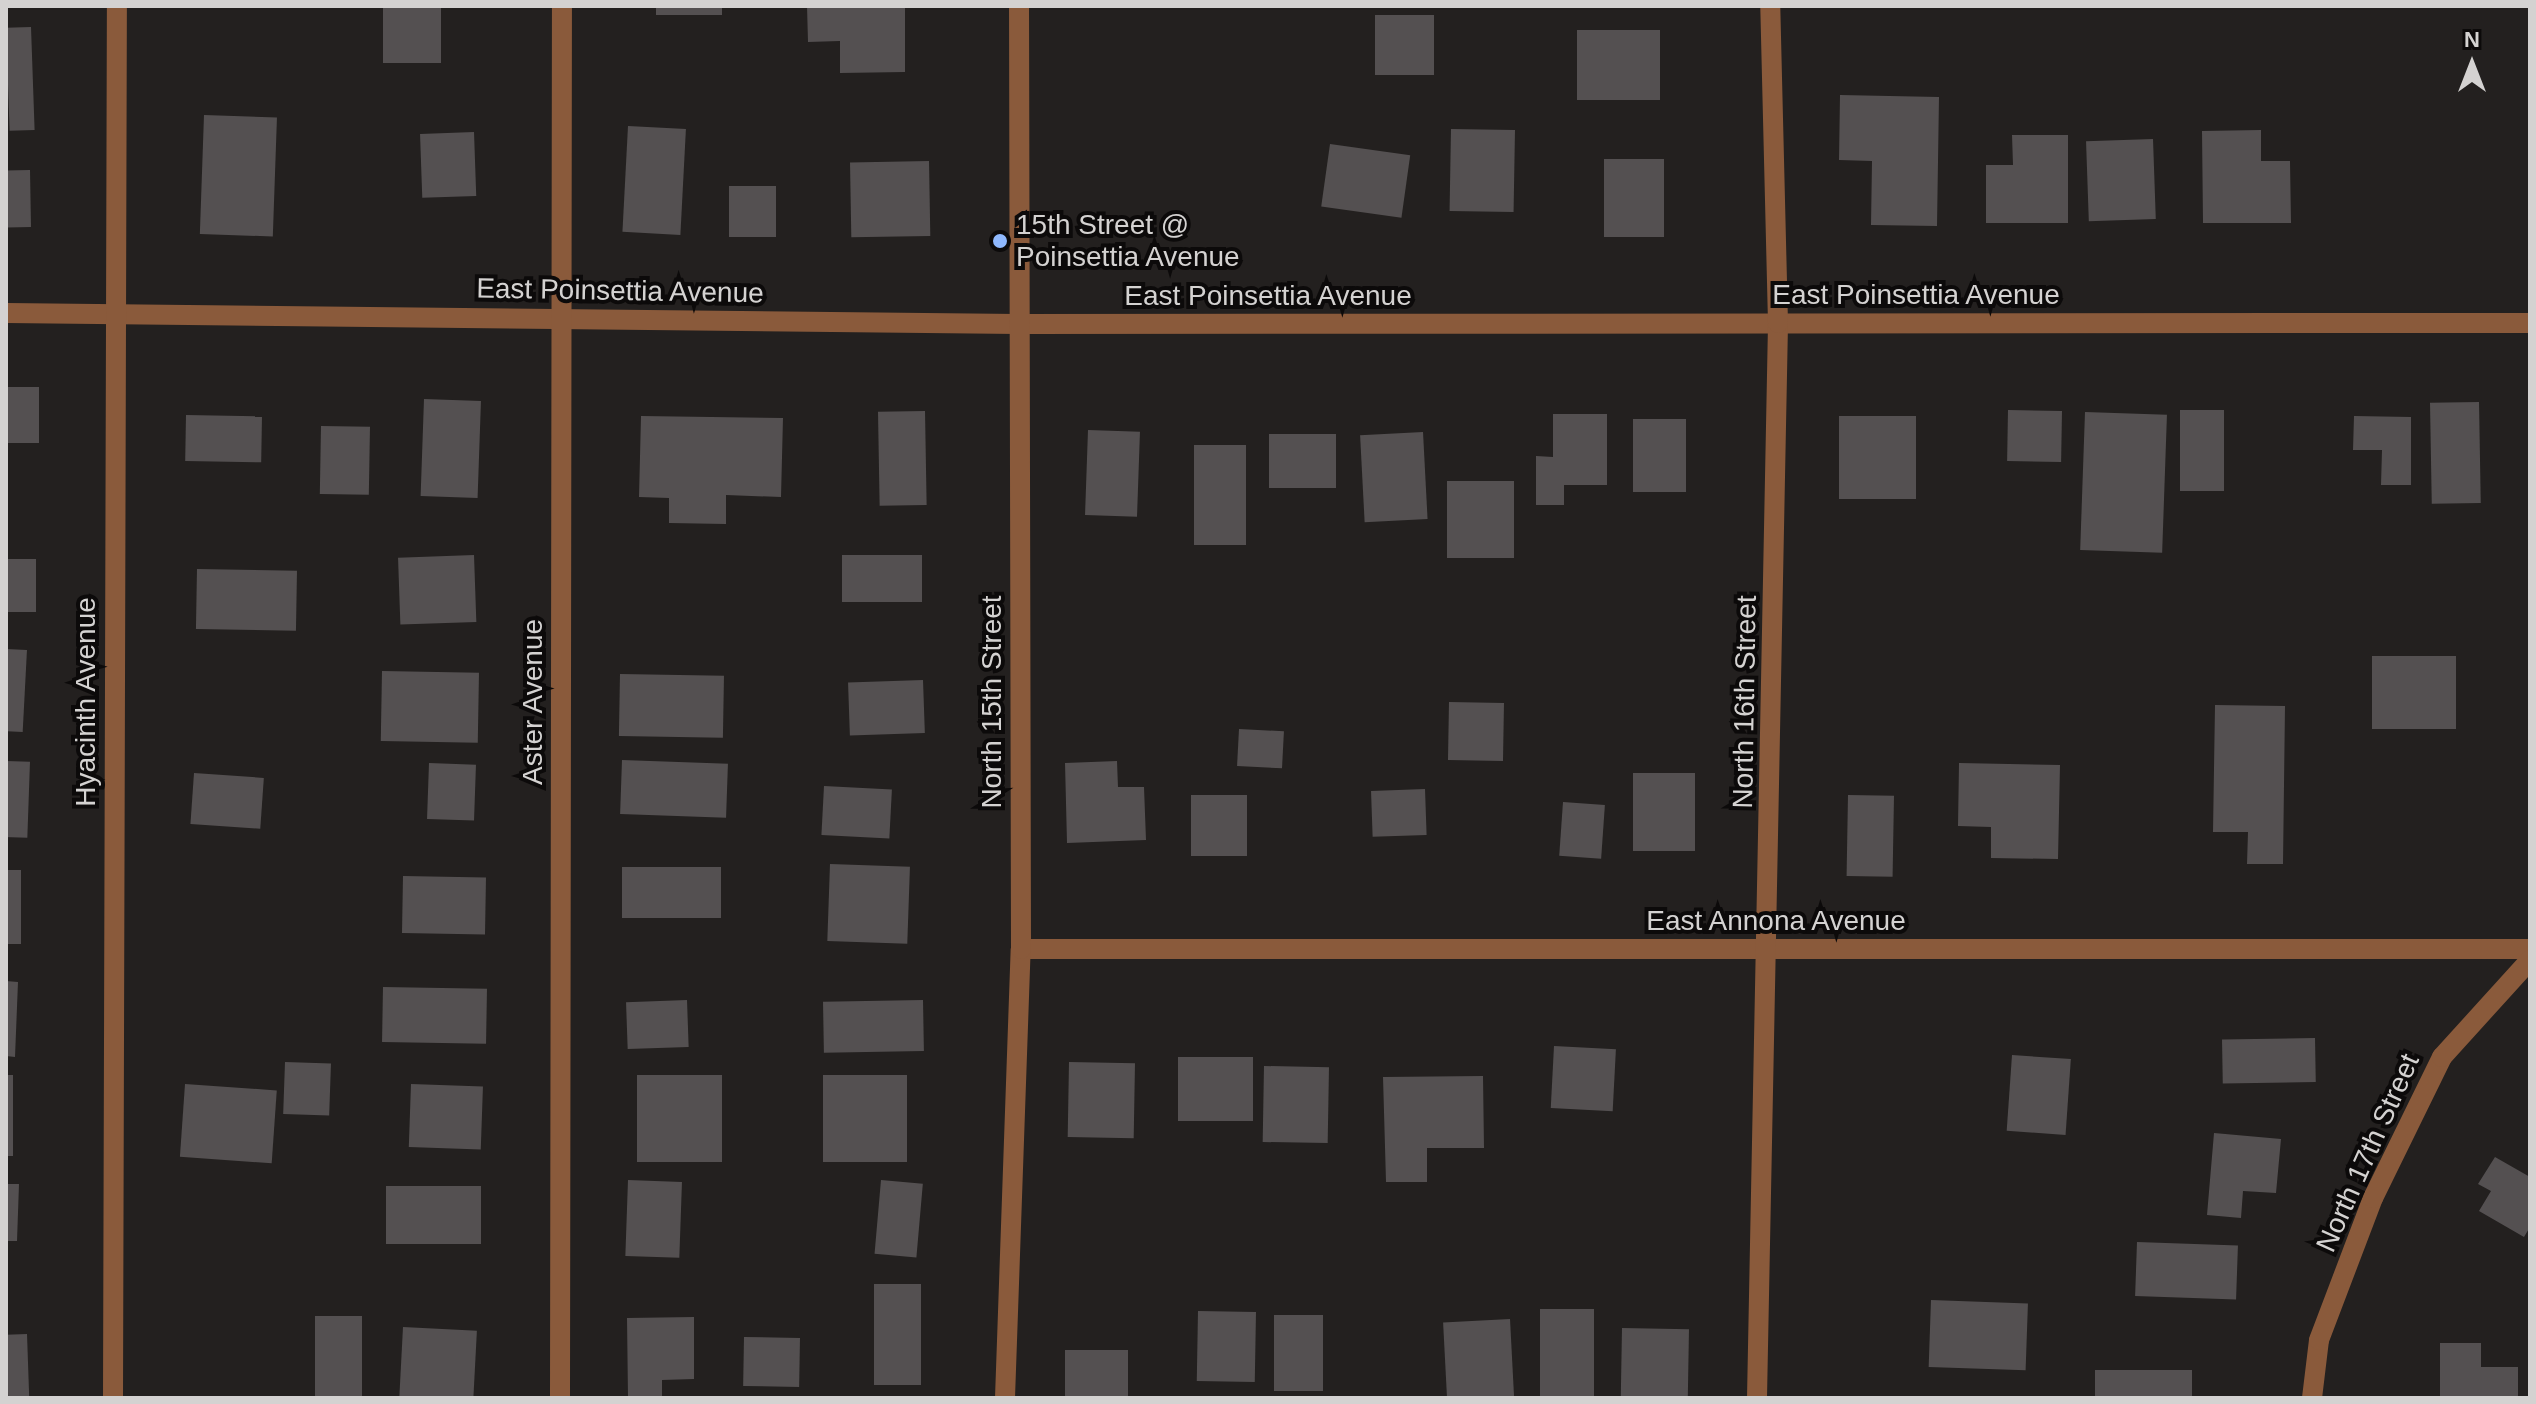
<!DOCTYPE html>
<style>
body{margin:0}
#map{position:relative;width:2536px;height:1404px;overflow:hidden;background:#23201f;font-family:Arial,sans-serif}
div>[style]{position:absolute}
.building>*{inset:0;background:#545051;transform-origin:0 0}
.minor>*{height:20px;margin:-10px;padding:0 10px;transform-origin:10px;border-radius:10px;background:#8a5a3b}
.dots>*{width:22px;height:22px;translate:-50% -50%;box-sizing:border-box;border:4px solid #0c0a0a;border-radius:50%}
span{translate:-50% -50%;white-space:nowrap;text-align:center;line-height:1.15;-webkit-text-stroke:8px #0c0a0a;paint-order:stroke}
.poi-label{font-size:28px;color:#d4d2d1}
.left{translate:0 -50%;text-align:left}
.street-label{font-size:28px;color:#d4d2d1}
.frame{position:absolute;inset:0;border:8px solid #d4d2d1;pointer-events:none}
.north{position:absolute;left:2432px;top:24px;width:80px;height:80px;-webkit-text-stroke:6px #0c0a0a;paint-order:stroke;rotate:0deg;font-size:22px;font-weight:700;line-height:32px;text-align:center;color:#d4d2d1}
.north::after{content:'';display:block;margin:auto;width:28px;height:36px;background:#d4d2d1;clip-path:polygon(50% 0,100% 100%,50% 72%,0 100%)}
</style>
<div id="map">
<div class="building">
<div style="left:383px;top:6px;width:58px;height:57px"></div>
<div style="left:656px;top:6px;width:66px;height:9px"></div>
<div style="clip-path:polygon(807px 6px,905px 6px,905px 72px,840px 73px,840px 41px,808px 42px)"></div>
<div style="left:1434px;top:15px;width:60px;height:59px;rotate:90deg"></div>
<div style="left:31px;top:27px;width:103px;height:25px;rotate:88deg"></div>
<div style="left:1577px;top:30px;width:83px;height:70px"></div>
<div style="clip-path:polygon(1840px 95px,1939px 97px,1937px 226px,1871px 225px,1872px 161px,1839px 160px)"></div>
<div style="left:204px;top:115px;width:73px;height:119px;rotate:2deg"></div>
<div style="left:628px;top:126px;width:58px;height:106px;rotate:3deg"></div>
<div style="left:1451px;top:129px;width:64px;height:82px;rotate:1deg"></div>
<div style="clip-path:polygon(2261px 130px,2261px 161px,2290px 161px,2291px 223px,2203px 223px,2202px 131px)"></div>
<div style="left:474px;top:132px;width:64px;height:54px;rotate:88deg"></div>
<div style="clip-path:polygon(2012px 135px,2068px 135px,2068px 223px,1986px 223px,1986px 165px,2013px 165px)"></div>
<div style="left:2153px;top:139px;width:80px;height:67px;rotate:88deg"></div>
<div style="left:1330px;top:144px;width:81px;height:63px;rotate:8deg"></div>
<div style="left:1604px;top:159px;width:60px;height:78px"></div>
<div style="left:929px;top:161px;width:75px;height:79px;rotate:89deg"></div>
<div style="left:30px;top:170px;width:57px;height:24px;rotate:89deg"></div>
<div style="left:729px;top:186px;width:47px;height:51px"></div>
<div style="left:6px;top:387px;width:33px;height:56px"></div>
<div style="left:424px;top:399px;width:57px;height:97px;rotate:2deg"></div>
<div style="left:2479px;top:402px;width:101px;height:49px;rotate:89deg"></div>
<div style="left:2008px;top:410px;width:54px;height:51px;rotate:1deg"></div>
<div style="left:2180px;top:410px;width:44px;height:81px"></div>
<div style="left:925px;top:411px;width:94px;height:47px;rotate:89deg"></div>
<div style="left:2085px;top:412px;width:82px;height:138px;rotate:2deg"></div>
<div style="clip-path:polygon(1553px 414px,1607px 414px,1607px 485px,1564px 485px,1564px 505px,1536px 505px,1536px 456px,1553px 457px)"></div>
<div style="left:186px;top:415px;width:76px;height:46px;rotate:1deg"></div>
<div style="clip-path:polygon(641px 416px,783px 418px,781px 497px,726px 495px,726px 524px,669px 523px,669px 498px,639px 497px)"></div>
<div style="left:1839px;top:416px;width:77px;height:83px"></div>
<div style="clip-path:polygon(2354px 416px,2411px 417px,2411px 485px,2381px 485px,2382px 450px,2353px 450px)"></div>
<div style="left:1686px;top:419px;width:73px;height:53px;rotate:90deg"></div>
<div style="left:321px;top:426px;width:49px;height:68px;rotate:1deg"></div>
<div style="left:1088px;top:430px;width:52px;height:85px;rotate:2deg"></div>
<div style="left:1423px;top:432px;width:87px;height:63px;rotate:87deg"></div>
<div style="left:1269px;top:434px;width:67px;height:54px"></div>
<div style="left:1194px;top:445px;width:52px;height:100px"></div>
<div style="left:1447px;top:481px;width:67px;height:77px"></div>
<div style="left:474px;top:555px;width:67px;height:76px;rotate:88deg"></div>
<div style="left:922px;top:555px;width:47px;height:80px;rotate:90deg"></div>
<div style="left:6px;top:559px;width:30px;height:53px"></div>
<div style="left:197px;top:569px;width:100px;height:60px;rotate:1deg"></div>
<div style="left:6px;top:649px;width:21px;height:82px;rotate:3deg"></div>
<div style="left:2456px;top:656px;width:73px;height:84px;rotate:90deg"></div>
<div style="left:382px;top:671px;width:97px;height:70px;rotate:1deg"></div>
<div style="left:620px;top:674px;width:104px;height:62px;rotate:1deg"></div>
<div style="left:923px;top:680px;width:53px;height:75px;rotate:88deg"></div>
<div style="left:1449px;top:702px;width:55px;height:58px;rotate:1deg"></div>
<div style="clip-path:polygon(2215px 705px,2285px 706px,2283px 864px,2247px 864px,2248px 832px,2213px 832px)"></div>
<div style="left:1239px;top:729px;width:45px;height:37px;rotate:3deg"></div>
<div style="left:622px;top:760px;width:106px;height:54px;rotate:2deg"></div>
<div style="left:6px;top:761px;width:24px;height:76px;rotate:2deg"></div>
<div style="clip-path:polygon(1117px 761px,1118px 787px,1144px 787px,1146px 840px,1067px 843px,1065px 763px)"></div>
<div style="left:429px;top:763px;width:47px;height:56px;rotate:2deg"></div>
<div style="clip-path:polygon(1959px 763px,2060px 765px,2058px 859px,1991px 858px,1991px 827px,1958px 826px)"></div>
<div style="left:194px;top:773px;width:70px;height:51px;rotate:4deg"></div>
<div style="left:1633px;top:773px;width:62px;height:78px"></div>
<div style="left:824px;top:786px;width:68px;height:49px;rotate:3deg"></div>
<div style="left:1425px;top:789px;width:46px;height:54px;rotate:88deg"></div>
<div style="left:1191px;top:795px;width:56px;height:61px"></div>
<div style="left:1848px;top:795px;width:46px;height:81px;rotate:1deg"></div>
<div style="left:1563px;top:802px;width:42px;height:54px;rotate:4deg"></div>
<div style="left:830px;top:864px;width:80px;height:77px;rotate:2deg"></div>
<div style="left:721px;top:867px;width:51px;height:99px;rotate:90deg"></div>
<div style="left:6px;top:870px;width:15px;height:74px"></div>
<div style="left:403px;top:876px;width:83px;height:57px;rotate:1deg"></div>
<div style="clip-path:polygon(6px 981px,18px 982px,15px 1057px,6px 1056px)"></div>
<div style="left:383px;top:987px;width:104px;height:55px;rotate:1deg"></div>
<div style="left:687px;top:1000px;width:47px;height:61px;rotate:88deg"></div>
<div style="left:923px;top:1000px;width:51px;height:100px;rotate:89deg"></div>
<div style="left:2315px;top:1038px;width:44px;height:93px;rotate:89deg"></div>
<div style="left:1554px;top:1046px;width:62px;height:62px;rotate:3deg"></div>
<div style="left:2012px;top:1055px;width:59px;height:76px;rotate:4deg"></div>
<div style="left:1253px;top:1057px;width:64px;height:75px;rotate:90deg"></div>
<div style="left:285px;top:1062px;width:46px;height:52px;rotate:2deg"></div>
<div style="left:1069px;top:1062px;width:66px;height:75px;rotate:1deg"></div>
<div style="left:1264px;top:1066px;width:65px;height:76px;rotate:1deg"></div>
<div style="left:6px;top:1075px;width:7px;height:81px"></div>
<div style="left:637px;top:1075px;width:85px;height:87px"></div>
<div style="left:823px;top:1075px;width:84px;height:87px"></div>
<div style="clip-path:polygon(1483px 1076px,1484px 1148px,1427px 1148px,1427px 1182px,1386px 1182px,1383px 1077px)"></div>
<div style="left:185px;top:1084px;width:92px;height:73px;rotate:4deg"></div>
<div style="left:411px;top:1084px;width:72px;height:63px;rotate:2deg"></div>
<div style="clip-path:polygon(2214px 1133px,2281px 1139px,2276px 1193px,2243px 1191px,2241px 1218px,2207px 1215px)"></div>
<div style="clip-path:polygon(2495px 1157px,2530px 1177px,2530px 1227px,2524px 1237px,2479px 1211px,2491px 1191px,2478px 1184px)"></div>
<div style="left:628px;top:1180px;width:54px;height:76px;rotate:2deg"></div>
<div style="left:881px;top:1180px;width:42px;height:74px;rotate:5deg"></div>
<div style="clip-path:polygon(6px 1184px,19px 1184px,17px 1241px,6px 1241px)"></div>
<div style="left:481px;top:1186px;width:58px;height:95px;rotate:90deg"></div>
<div style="left:2137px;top:1242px;width:101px;height:54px;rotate:2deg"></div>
<div style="left:874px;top:1284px;width:47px;height:101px"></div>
<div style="left:1931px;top:1300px;width:97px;height:67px;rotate:2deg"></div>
<div style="left:1540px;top:1309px;width:54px;height:89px"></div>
<div style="left:1198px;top:1311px;width:58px;height:70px;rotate:1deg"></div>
<div style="left:1323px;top:1315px;width:76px;height:49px;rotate:90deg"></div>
<div style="left:315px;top:1316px;width:47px;height:82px"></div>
<div style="clip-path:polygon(694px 1317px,694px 1379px,662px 1380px,662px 1398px,628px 1398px,627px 1318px)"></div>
<div style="left:1510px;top:1319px;width:79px;height:67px;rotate:87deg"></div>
<div style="left:403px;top:1327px;width:74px;height:69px;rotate:3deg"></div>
<div style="left:1622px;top:1328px;width:67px;height:70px;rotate:1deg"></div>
<div style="left:27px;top:1334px;width:64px;height:21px;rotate:88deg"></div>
<div style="left:744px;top:1337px;width:56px;height:49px;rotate:1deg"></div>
<div style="clip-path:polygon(2440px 1343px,2481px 1343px,2481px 1367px,2518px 1367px,2518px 1398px,2440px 1398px)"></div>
<div style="left:1065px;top:1350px;width:63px;height:48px"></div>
<div style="left:2192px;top:1370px;width:28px;height:97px;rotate:90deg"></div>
</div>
<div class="minor">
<div style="left:6px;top:313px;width:1013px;rotate:0.62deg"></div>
<div style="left:1019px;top:324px;width:1511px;rotate:-0.04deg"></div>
<div style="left:1021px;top:949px;width:1509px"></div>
<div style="left:113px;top:1398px;width:1392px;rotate:-89.84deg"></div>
<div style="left:560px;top:1398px;width:1392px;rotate:-89.92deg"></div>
<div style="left:1005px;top:1398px;width:449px;rotate:-88deg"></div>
<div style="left:1021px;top:949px;width:943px;rotate:-90.12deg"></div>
<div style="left:1757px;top:1398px;width:1075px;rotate:-88.88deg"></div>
<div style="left:1778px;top:323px;width:317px;rotate:-91.4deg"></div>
<div style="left:2312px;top:1398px;width:58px;rotate:-83.1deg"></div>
<div style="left:2319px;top:1340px;width:152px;rotate:-69.2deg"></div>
<div style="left:2373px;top:1198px;width:157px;rotate:-63.9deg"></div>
<div style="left:2442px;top:1057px;width:131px;rotate:-47.8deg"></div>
</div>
<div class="dots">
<div style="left:1000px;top:241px;background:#8fb8fd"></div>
</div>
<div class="poi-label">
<span class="left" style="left:1016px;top:241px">15th Street @<br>Poinsettia Avenue</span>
</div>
<div class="street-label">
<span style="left:620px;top:291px;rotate:1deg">East Poinsettia Avenue</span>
<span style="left:1916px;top:295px">East Poinsettia Avenue</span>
<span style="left:1268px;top:296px">East Poinsettia Avenue</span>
<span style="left:86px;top:702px;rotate:-90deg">Hyacinth Avenue</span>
<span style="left:533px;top:702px;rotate:-90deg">Aster Avenue</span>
<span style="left:992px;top:702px;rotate:-90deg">North 15th Street</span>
<span style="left:1745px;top:702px;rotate:-89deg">North 16th Street</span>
<span style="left:1776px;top:921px">East Annona Avenue</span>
<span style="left:2368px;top:1153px;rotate:-66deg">North 17th Street</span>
</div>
<div class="frame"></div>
<div class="north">N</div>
</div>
